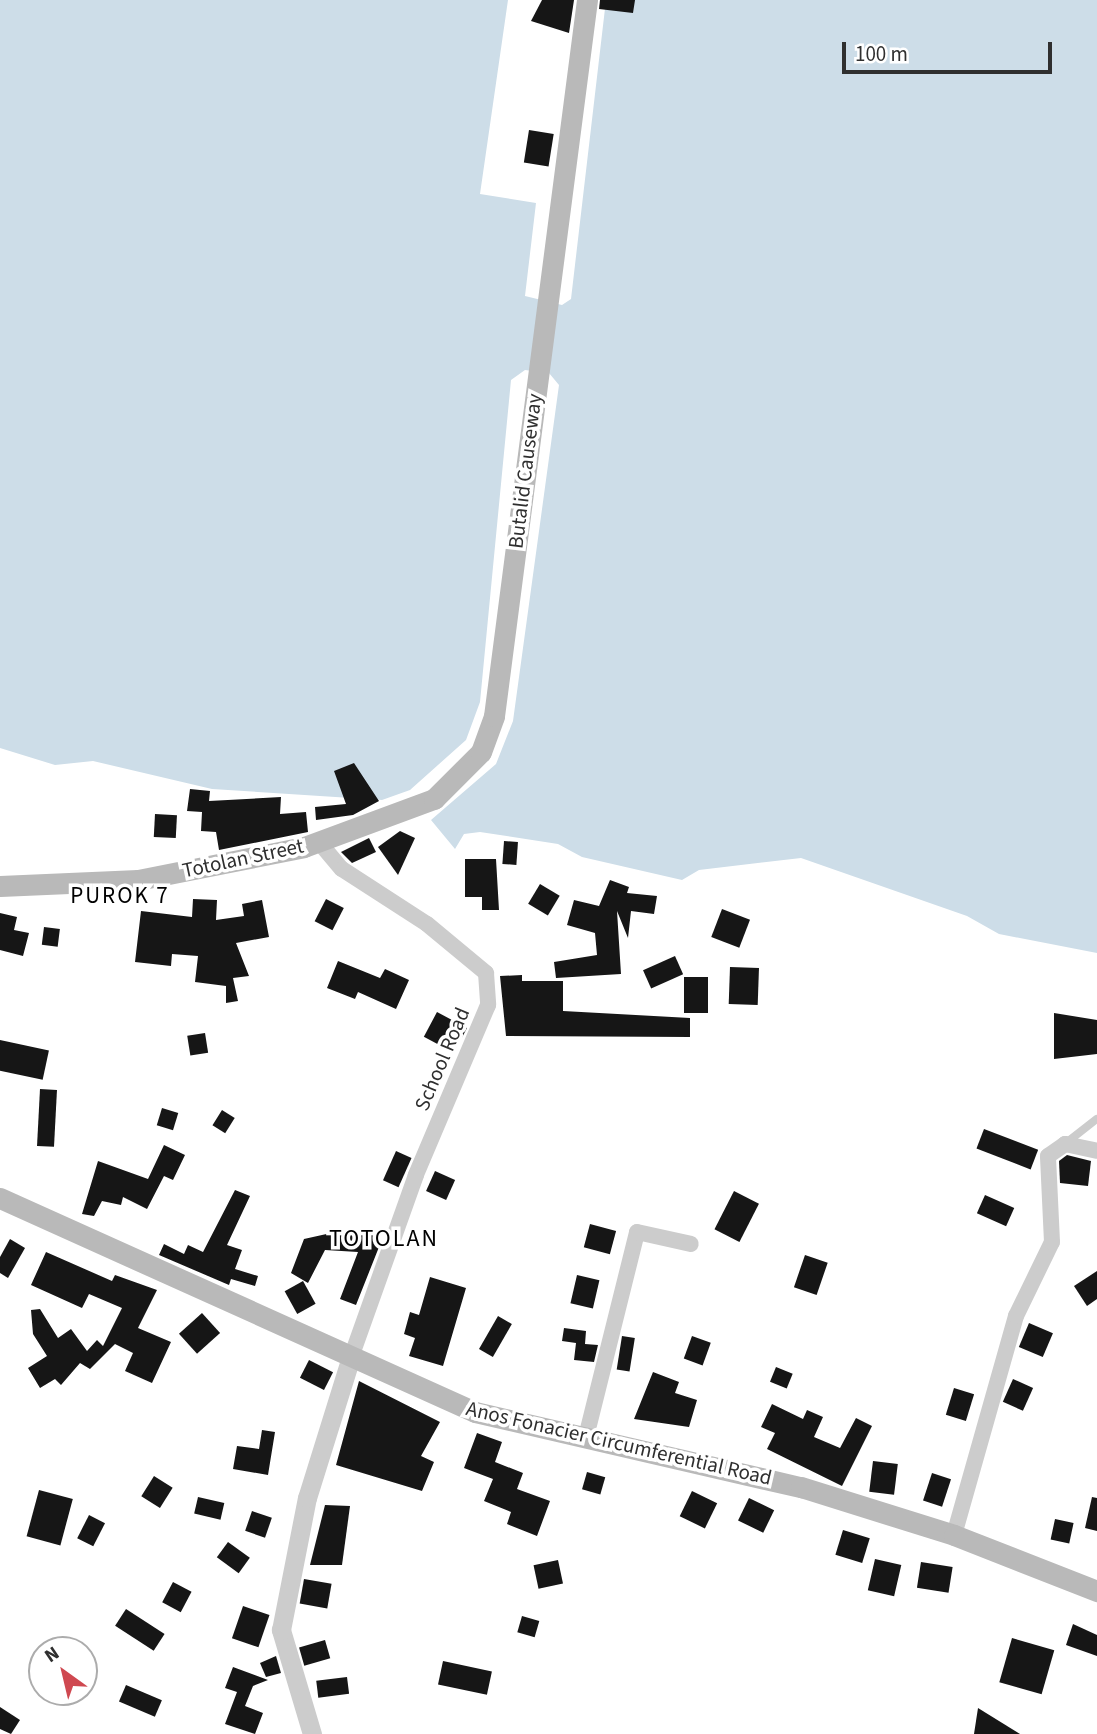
<!DOCTYPE html>
<style>
body{margin:0}
#map{position:relative;width:1097px;height:1734px;overflow:hidden;background:#fff;font-family:"Source Sans 3",sans-serif}
div>[style]{position:absolute}
.water>*{inset:0;background:#cddde8}
.building>*{inset:0;background:#161616;transform-origin:0 0}
.service>*{height:8px;margin:-4px;padding:0 4px;transform-origin:4px;border-radius:4px;background:#ccc}
.minor>*{height:16px;margin:-8px;padding:0 8px;transform-origin:8px;border-radius:8px;background:#ccc}
.tertiary>*{height:19px;margin:-9.5px;padding:0 9.5px;transform-origin:9.5px;border-radius:9.5px;background:#ccc}
.secondary>*{height:21px;margin:-10.5px;padding:0 10.5px;transform-origin:10.5px;border-radius:10.5px;background:#b9b9b9}
span{translate:-50% -50%;white-space:nowrap;text-align:center;line-height:1.15;-webkit-text-stroke:7px #fff;paint-order:stroke}
.street-label{font-size:21px;color:#2f2f2f}
.neighbourhood-label{font-size:23px;color:#000;letter-spacing:2px}
.quarter-label{font-size:24px;color:#000;letter-spacing:2px}
.north{position:absolute;left:28px;top:1636px;width:70px;height:70px;box-sizing:border-box;background:#fff;border:2px solid #acacac;border-radius:50%;rotate:326deg;font-size:19px;font-weight:700;line-height:28px;text-align:center;color:#2f2f2f}
.north::after{content:'';display:block;margin:auto;width:24px;height:32px;background:#cf4850;clip-path:polygon(50% 0,100% 100%,50% 72%,0 100%)}
.scale{position:absolute;left:842px;top:42px;width:210px;height:32px;box-sizing:border-box;border:4px solid #2f2f2f;border-top:0;padding-left:9px;font-size:21px;line-height:24px;white-space:nowrap;color:#2f2f2f;-webkit-text-stroke:5px #fff;paint-order:stroke}
</style>
<div id="map">
<div class="water">
<div style="clip-path:polygon(0 0,508px 0,480px 194px,536px 203px,525px 296px,562px 305px,571px 299px,606px 0,1097px 0,1097px 953px,999px 934px,967px 916px,801px 858px,699px 870px,682px 880px,582px 857px,558px 844px,480px 832px,464px 834px,455px 849px,431px 820px,496px 764px,513px 721px,559px 385px,549px 373px,525px 370px,511px 380px,480px 702px,466px 740px,410px 790px,382px 800px,212px 789px,93px 761px,55px 765px,0 748px)"></div>
</div>
<div class="building">
<div style="clip-path:polygon(542px 0,574px 0,569px 33px,531px 21px)"></div>
<div style="clip-path:polygon(600px 0,635px 0,633px 13px,599px 9px)"></div>
<div style="left:529px;top:130px;width:25px;height:33px;rotate:9deg"></div>
<div style="clip-path:polygon(354px 763px,379px 801px,353px 815px,316px 820px,315px 807px,346px 804px,334px 771px)"></div>
<div style="clip-path:polygon(190px 789px,210px 791px,209px 801px,281px 797px,280px 814px,306px 812px,308px 832px,219px 850px,216px 832px,201px 831px,202px 812px,187px 811px)"></div>
<div style="left:155px;top:814px;width:22px;height:23px;rotate:3deg"></div>
<div style="clip-path:polygon(400px 831px,415px 838px,398px 875px,378px 847px)"></div>
<div style="clip-path:polygon(369px 838px,376px 852px,352px 863px,341px 852px)"></div>
<div style="left:504px;top:841px;width:14px;height:23px;rotate:4deg"></div>
<div style="clip-path:polygon(465px 859px,496px 859px,499px 910px,482px 910px,482px 897px,465px 897px)"></div>
<div style="clip-path:polygon(610px 880px,629px 887px,627px 893px,657px 896px,654px 914px,631px 911px,628px 938px,617px 911px,621px 974px,556px 978px,554px 962px,597px 955px,595px 933px,567px 925px,574px 900px,599px 906px)"></div>
<div style="left:540px;top:884px;width:23px;height:23px;rotate:31deg"></div>
<div style="clip-path:polygon(193px 899px,217px 900px,216px 920px,244px 916px,242px 904px,262px 900px,269px 937px,236px 943px,249px 976px,233px 978px,238px 1001px,226px 1003px,226px 986px,195px 982px,198px 956px,172px 954px,171px 966px,135px 962px,141px 911px,192px 917px)"></div>
<div style="left:326px;top:899px;width:20px;height:25px;rotate:27deg"></div>
<div style="left:722px;top:909px;width:30px;height:30px;rotate:21deg"></div>
<div style="clip-path:polygon(0 913px,17px 917px,14px 930px,29px 933px,23px 956px,0 950px)"></div>
<div style="left:44px;top:927px;width:16px;height:18px;rotate:7deg"></div>
<div style="left:675px;top:956px;width:20px;height:35px;rotate:66deg"></div>
<div style="clip-path:polygon(338px 961px,380px 978px,385px 969px,409px 980px,396px 1009px,358px 992px,355px 999px,327px 988px)"></div>
<div style="left:730px;top:967px;width:29px;height:37px;rotate:2deg"></div>
<div style="clip-path:polygon(522px 975px,522px 981px,563px 981px,563px 1011px,690px 1018px,690px 1037px,506px 1036px,500px 976px)"></div>
<div style="left:684px;top:977px;width:24px;height:36px"></div>
<div style="left:437px;top:1012px;width:34px;height:28px;rotate:28deg"></div>
<div style="clip-path:polygon(1054px 1013px,1097px 1020px,1097px 1054px,1054px 1059px)"></div>
<div style="left:205px;top:1033px;width:20px;height:18px;rotate:81deg"></div>
<div style="left:0;top:1040px;width:50px;height:30px;rotate:12deg"></div>
<div style="left:40px;top:1089px;width:17px;height:57px;rotate:3deg"></div>
<div style="left:162px;top:1108px;width:17px;height:18px;rotate:17deg"></div>
<div style="left:222px;top:1110px;width:15px;height:18px;rotate:32deg"></div>
<div style="left:984px;top:1129px;width:58px;height:21px;rotate:21deg"></div>
<div style="clip-path:polygon(164px 1145px,185px 1155px,173px 1180px,164px 1176px,147px 1209px,123px 1197px,121px 1205px,102px 1201px,94px 1216px,82px 1214px,98px 1161px,148px 1179px)"></div>
<div style="left:396px;top:1151px;width:17px;height:32px;rotate:24deg"></div>
<div style="clip-path:polygon(1067px 1155px,1091px 1161px,1088px 1186px,1060px 1183px,1059px 1161px)"></div>
<div style="left:435px;top:1171px;width:22px;height:22px;rotate:24deg"></div>
<div style="clip-path:polygon(235px 1190px,250px 1196px,227px 1245px,242px 1250px,235px 1269px,258px 1276px,255px 1286px,231px 1279px,229px 1285px,159px 1255px,164px 1244px,184px 1254px,188px 1245px,203px 1252px)"></div>
<div style="left:734px;top:1191px;width:28px;height:43px;rotate:27deg"></div>
<div style="left:985px;top:1195px;width:32px;height:20px;rotate:24deg"></div>
<div style="left:590px;top:1224px;width:27px;height:24px;rotate:15deg"></div>
<div style="clip-path:polygon(340px 1231px,376px 1234px,379px 1247px,356px 1305px,340px 1299px,358px 1252px,325px 1250px,308px 1283px,291px 1273px,304px 1239px)"></div>
<div style="clip-path:polygon(10px 1239px,25px 1248px,8px 1278px,0 1273px,0 1257px)"></div>
<div style="clip-path:polygon(46px 1252px,112px 1281px,115px 1275px,157px 1290px,138px 1328px,171px 1342px,152px 1383px,125px 1371px,133px 1353px,115px 1344px,90px 1369px,80px 1363px,61px 1385px,55px 1379px,40px 1388px,28px 1368px,47px 1356px,33px 1334px,31px 1310px,40px 1309px,58px 1338px,71px 1329px,87px 1351px,97px 1340px,103px 1346px,122px 1308px,89px 1294px,82px 1308px,31px 1285px)"></div>
<div style="left:805px;top:1255px;width:24px;height:34px;rotate:19deg"></div>
<div style="clip-path:polygon(1097px 1271px,1097px 1299px,1087px 1306px,1074px 1286px)"></div>
<div style="left:577px;top:1275px;width:23px;height:29px;rotate:13deg"></div>
<div style="clip-path:polygon(430px 1277px,466px 1288px,443px 1366px,409px 1356px,415px 1338px,404px 1334px,410px 1312px,419px 1315px)"></div>
<div style="left:303px;top:1281px;width:26px;height:21px;rotate:61deg"></div>
<div style="left:202px;top:1313px;width:27px;height:31px;rotate:48deg"></div>
<div style="left:498px;top:1316px;width:16px;height:38px;rotate:30deg"></div>
<div style="left:1029px;top:1323px;width:26px;height:26px;rotate:23deg"></div>
<div style="clip-path:polygon(564px 1328px,586px 1331px,585px 1344px,598px 1345px,594px 1362px,574px 1360px,576px 1343px,562px 1341px)"></div>
<div style="left:622px;top:1336px;width:13px;height:34px;rotate:9deg"></div>
<div style="left:692px;top:1336px;width:20px;height:24px;rotate:20deg"></div>
<div style="left:309px;top:1360px;width:27px;height:20px;rotate:27deg"></div>
<div style="left:776px;top:1367px;width:18px;height:16px;rotate:22deg"></div>
<div style="clip-path:polygon(653px 1372px,679px 1382px,675px 1393px,697px 1400px,689px 1427px,634px 1419px)"></div>
<div style="left:1013px;top:1379px;width:22px;height:25px;rotate:24deg"></div>
<div style="clip-path:polygon(359px 1381px,440px 1422px,421px 1456px,434px 1462px,422px 1491px,336px 1465px)"></div>
<div style="left:954px;top:1388px;width:21px;height:28px;rotate:17deg"></div>
<div style="clip-path:polygon(772px 1404px,803px 1419px,807px 1410px,823px 1417px,814px 1437px,840px 1448px,856px 1418px,872px 1426px,842px 1486px,767px 1449px,775px 1433px,761px 1427px)"></div>
<div style="clip-path:polygon(262px 1430px,275px 1432px,268px 1475px,233px 1469px,237px 1446px,259px 1449px)"></div>
<div style="clip-path:polygon(477px 1433px,502px 1442px,495px 1462px,523px 1473px,517px 1489px,550px 1501px,537px 1536px,507px 1524px,511px 1512px,484px 1501px,493px 1479px,464px 1468px)"></div>
<div style="left:873px;top:1461px;width:25px;height:31px;rotate:7deg"></div>
<div style="left:587px;top:1472px;width:19px;height:18px;rotate:16deg"></div>
<div style="left:932px;top:1473px;width:20px;height:29px;rotate:18deg"></div>
<div style="left:154px;top:1476px;width:22px;height:24px;rotate:32deg"></div>
<div style="left:39px;top:1490px;width:35px;height:48px;rotate:15deg"></div>
<div style="left:692px;top:1491px;width:28px;height:28px;rotate:26deg"></div>
<div style="left:198px;top:1497px;width:27px;height:17px;rotate:13deg"></div>
<div style="clip-path:polygon(1092px 1497px,1097px 1498px,1097px 1531px,1085px 1528px)"></div>
<div style="left:749px;top:1498px;width:28px;height:25px;rotate:26deg"></div>
<div style="clip-path:polygon(325px 1505px,350px 1506px,342px 1565px,310px 1565px)"></div>
<div style="left:252px;top:1511px;width:21px;height:21px;rotate:19deg"></div>
<div style="left:89px;top:1515px;width:18px;height:26px;rotate:27deg"></div>
<div style="left:1055px;top:1519px;width:19px;height:21px;rotate:12deg"></div>
<div style="left:843px;top:1530px;width:28px;height:26px;rotate:17deg"></div>
<div style="left:228px;top:1542px;width:27px;height:19px;rotate:36deg"></div>
<div style="left:875px;top:1559px;width:27px;height:32px;rotate:13deg"></div>
<div style="left:558px;top:1560px;width:24px;height:25px;rotate:78deg"></div>
<div style="left:921px;top:1562px;width:32px;height:26px;rotate:9deg"></div>
<div style="left:304px;top:1579px;width:28px;height:25px;rotate:10deg"></div>
<div style="left:173px;top:1582px;width:21px;height:23px;rotate:28deg"></div>
<div style="left:243px;top:1606px;width:28px;height:34px;rotate:19deg"></div>
<div style="left:126px;top:1609px;width:46px;height:20px;rotate:33deg"></div>
<div style="left:522px;top:1616px;width:18px;height:17px;rotate:16deg"></div>
<div style="clip-path:polygon(1073px 1624px,1097px 1635px,1097px 1656px,1066px 1645px)"></div>
<div style="left:1012px;top:1638px;width:44px;height:46px;rotate:16deg"></div>
<div style="left:325px;top:1640px;width:19px;height:27px;rotate:74deg"></div>
<div style="clip-path:polygon(276px 1656px,281px 1673px,266px 1677px,260px 1663px)"></div>
<div style="left:443px;top:1661px;width:50px;height:24px;rotate:12deg"></div>
<div style="clip-path:polygon(233px 1667px,268px 1680px,253px 1686px,245px 1706px,263px 1713px,255px 1734px,225px 1724px,237px 1692px,225px 1688px)"></div>
<div style="left:347px;top:1677px;width:17px;height:31px;rotate:83deg"></div>
<div style="left:126px;top:1685px;width:39px;height:18px;rotate:23deg"></div>
<div style="clip-path:polygon(0 1707px,20px 1720px,11px 1734px,0 1729px)"></div>
<div style="clip-path:polygon(978px 1708px,1020px 1734px,974px 1734px)"></div>
</div>
<div class="service">
<div style="left:1066px;top:1143px;width:39px;rotate:-38deg"></div>
</div>
<div class="minor">
<div style="left:319px;top:842px;width:35px;rotate:50deg"></div>
<div style="left:342px;top:869px;width:101px;rotate:32.9deg"></div>
<div style="left:427px;top:924px;width:77px;rotate:39.7deg"></div>
<div style="left:486px;top:973px;width:32px;rotate:86deg"></div>
<div style="left:488px;top:1005px;width:185px;rotate:113deg"></div>
<div style="left:416px;top:1175px;width:196px;rotate:109.6deg"></div>
<div style="left:586px;top:1437px;width:211px;rotate:-76deg"></div>
<div style="left:637px;top:1232px;width:55px;rotate:12.5deg"></div>
<div style="left:954px;top:1535px;width:228px;rotate:-74.2deg"></div>
<div style="left:1016px;top:1316px;width:82px;rotate:-64.1deg"></div>
<div style="left:1052px;top:1242px;width:86px;rotate:-92.7deg"></div>
<div style="left:1048px;top:1156px;width:21px;rotate:-35deg"></div>
<div style="left:1065px;top:1144px;width:33px;rotate:12deg"></div>
</div>
<div class="tertiary">
<div style="left:312px;top:1734px;width:109px;rotate:-106.6deg"></div>
<div style="left:281px;top:1630px;width:135px;rotate:-78.9deg"></div>
<div style="left:307px;top:1498px;width:145px;rotate:-72.7deg"></div>
</div>
<div class="secondary">
<div style="left:0;top:886px;width:138px;rotate:-2.5deg"></div>
<div style="left:138px;top:880px;width:169px;rotate:-11.2deg"></div>
<div style="left:304px;top:847px;width:139px;rotate:-20.3deg"></div>
<div style="left:434px;top:799px;width:66px;rotate:-45deg"></div>
<div style="left:481px;top:752px;width:38px;rotate:-70deg"></div>
<div style="left:494px;top:716px;width:722px;rotate:-82.6deg"></div>
<div style="left:0;top:1198px;width:521px;rotate:24.25deg"></div>
<div style="left:475px;top:1412px;width:335px;rotate:13deg"></div>
<div style="left:801px;top:1487px;width:160px;rotate:17.4deg"></div>
<div style="left:954px;top:1535px;width:154px;rotate:21.4deg"></div>
</div>
<div class="street-label">
<span style="left:525px;top:471px;rotate:-83deg">Butalid Causeway</span>
<span style="left:243px;top:858px;rotate:-12deg">Totolan Street</span>
<span style="left:442px;top:1059px;rotate:-67deg">School Road</span>
<span style="left:619px;top:1443px;rotate:13deg">Anos Fonacier Circumferential Road</span>
</div>
<div class="neighbourhood-label">
<span style="left:120px;top:896px">PUROK 7</span>
</div>
<div class="quarter-label">
<span style="left:384px;top:1239px">TOTOLAN</span>
</div>
<div class="north">N</div>
<div class="scale">100 m</div>
</div>
